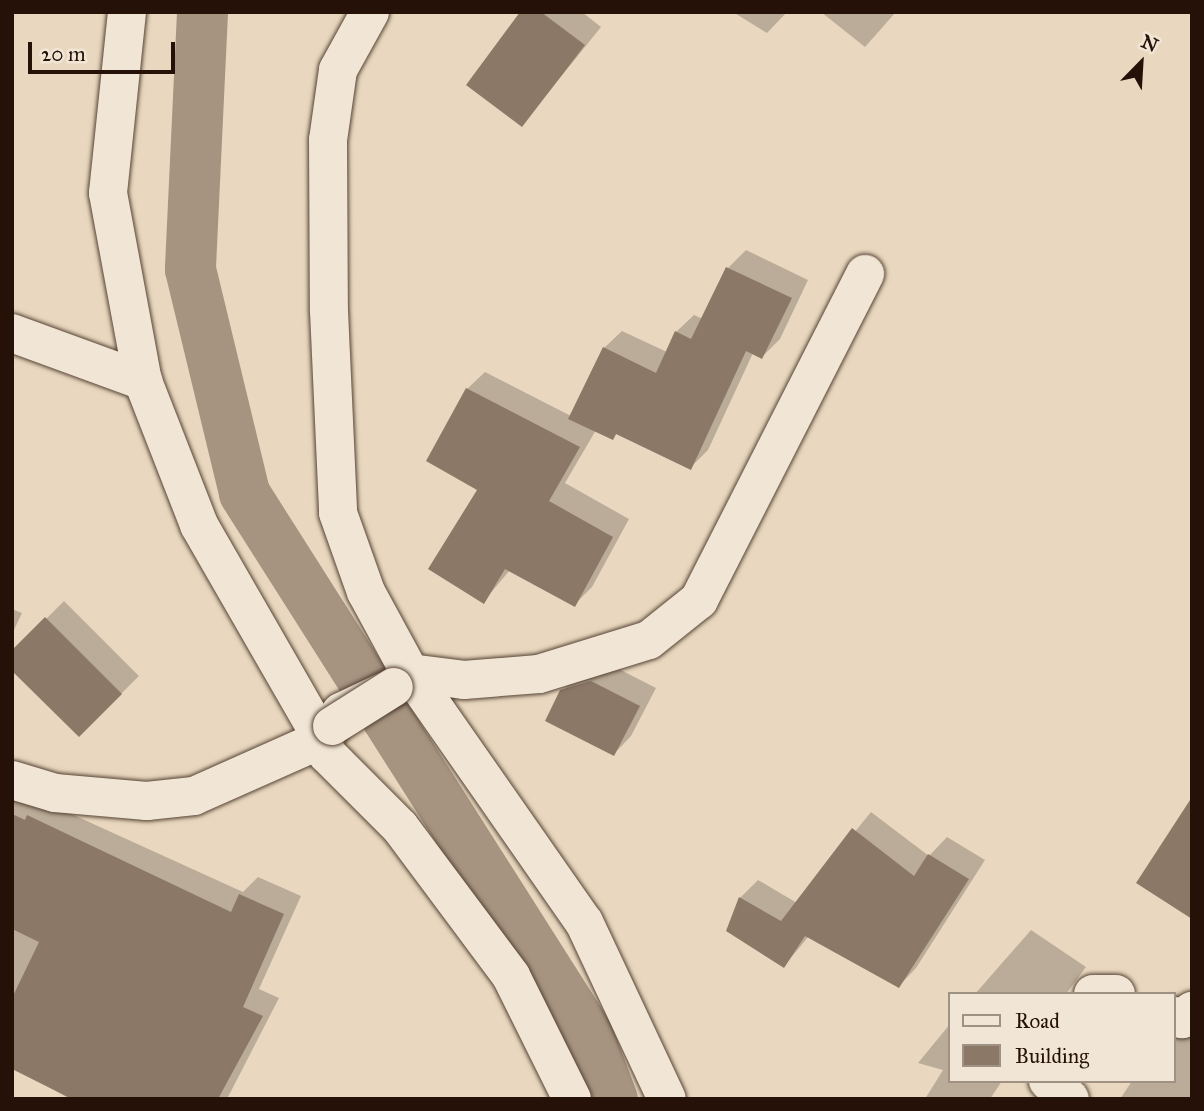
<!DOCTYPE html>
<style>
body{margin:0}
#map{position:relative;width:1204px;height:1111px;overflow:hidden;background:#e9d8bf;font-family:"IM FELL Great Primer",serif}
div>[style]{position:absolute}
.shadow>*{inset:0;background:#0003;transform-origin:0 0}
.canal>*{height:51px;margin:-25.5px;padding:0 25.5px;transform-origin:25.5px;border-radius:25.5px;background:#a69480}
.building>*{inset:0;background:#8b7867}
.roads{filter:drop-shadow(0 0 2px #564335) drop-shadow(0 0 2px #564335)}
.minor>*{height:38px;margin:-19px;padding:0 19px;transform-origin:19px;border-radius:19px;background:#f1e6d5}
.bridges{filter:drop-shadow(0 0 2px #564335) drop-shadow(0 0 2px #564335)}
.minor-bridge>*{height:38px;margin:-19px;padding:0 19px;transform-origin:19px;border-radius:19px;background:#f1e6d5}
span{translate:-50% -50%;white-space:nowrap;text-align:center;line-height:1.15;-webkit-text-stroke:6px #f1e6d5;paint-order:stroke}
.frame{position:absolute;inset:0;border:14px solid #251107;pointer-events:none}
.legend{position:absolute;left:948px;top:992px;width:228px;height:91px;box-sizing:border-box;background:#f1e6d5;border:2px solid #9f9183;margin:0;padding:9px 12px;list-style:none;font-size:21px;color:#251107}
.legend li{display:flex;align-items:center;gap:14px;height:35px}
.legend b{width:35px;border:2px solid #9f9183}
.north{position:absolute;left:1106px;top:28px;width:70px;height:70px;-webkit-text-stroke:5px #f1e6d5;paint-order:stroke;rotate:24deg;font-size:19px;font-weight:700;line-height:28px;text-align:center;color:#251107}
.north::after{content:'';display:block;margin:auto;width:24px;height:32px;background:#251107;clip-path:polygon(50% 0,100% 100%,50% 72%,0 100%)}
.scale{position:absolute;left:28px;top:42px;width:147px;height:32px;box-sizing:border-box;border:4px solid #251107;border-top:0;padding-left:9px;font-size:21px;line-height:24px;white-space:nowrap;color:#251107;-webkit-text-stroke:5px #f1e6d5;paint-order:stroke}
</style>
<div id="map">
<div class="shadow">
<div style="clip-path:polygon(523px 12px,582px 12px,601px 27px,522px 125px)"></div>
<div style="clip-path:polygon(733px 12px,787px 12px,767px 33px)"></div>
<div style="clip-path:polygon(821px 12px,896px 12px,865px 47px)"></div>
<div style="clip-path:polygon(746px 250px,808px 280px,780px 339px,762px 357px,753px 353px,708px 450px,690px 468px,617px 433px,613px 438px,596px 430px,565px 483px,629px 519px,592px 587px,575px 604px,510px 570px,484px 601px,480px 489px,467px 389px,485px 372px,571px 416px,604px 348px,622px 331px,667px 352px,676px 332px,694px 315px,703px 319px,728px 268px)"></div>
<div style="left:64px;top:601px;width:106px;height:74px;rotate:45deg"></div>
<div style="clip-path:polygon(12px 609px,22px 613px,12px 634px)"></div>
<div style="clip-path:polygon(609px 664px,656px 688px,631px 736px,614px 754px,562px 691px,580px 673px)"></div>
<div style="clip-path:polygon(12px 787px,243px 892px,258px 877px,301px 896px,259px 989px,279px 998px,227px 1099px,70px 1099px,12px 1067px)"></div>
<div style="clip-path:polygon(871px 812px,929px 856px,947px 837px,985px 860px,916px 968px,899px 986px,809px 936px,784px 966px,740px 898px,758px 880px,797px 903px)"></div>
<div style="clip-path:polygon(1031px 930px,1086px 967px,1066px 994px,975px 994px)"></div>
<div style="clip-path:polygon(1174px 1011px,1192px 1024px,1192px 1099px,1120px 1099px,1132px 1081px,1174px 1081px)"></div>
<div style="clip-path:polygon(950px 1024px,950px 1081px,1002px 1081px,990px 1099px,925px 1099px,943px 1070px,918px 1063px)"></div>
</div>
<div class="canal">
<div style="left:202px;top:12px;width:257px;rotate:92.7deg"></div>
<div style="left:190px;top:269px;width:230px;rotate:76.4deg"></div>
<div style="left:244px;top:493px;width:640px;rotate:57.58deg"></div>
<div style="left:587px;top:1033px;width:71px;rotate:69.3deg"></div>
</div>
<div class="building">
<div style="clip-path:polygon(520px 12px,541px 12px,585px 45px,522px 127px,466px 85px)"></div>
<div style="clip-path:polygon(726px 267px,792px 298px,762px 359px,746px 351px,691px 470px,616px 434px,613px 440px,568px 419px,603px 347px,656px 373px,675px 331px,691px 339px)"></div>
<div style="clip-path:polygon(466px 388px,580px 447px,549px 501px,613px 537px,575px 607px,505px 569px,484px 604px,428px 569px,477px 490px,426px 461px)"></div>
<div style="clip-path:polygon(45px 617px,122px 694px,79px 737px,12px 671px,12px 650px)"></div>
<div style="clip-path:polygon(591px 681px,640px 706px,614px 756px,545px 721px,560px 690px)"></div>
<div style="clip-path:polygon(1192px 797px,1192px 919px,1136px 883px)"></div>
<div style="clip-path:polygon(12px 814px,25px 820px,27px 815px,231px 912px,239px 894px,284px 914px,243px 1007px,263px 1016px,218px 1099px,72px 1099px,12px 1069px,12px 998px,39px 942px,12px 929px)"></div>
<div style="clip-path:polygon(852px 828px,914px 876px,928px 854px,969px 879px,899px 988px,805px 936px,784px 968px,726px 931px,739px 897px,781px 921px)"></div>
</div>
<div class="roads">
<div class="minor">
<div style="left:127px;top:12px;width:182px;rotate:96deg"></div>
<div style="left:108px;top:193px;width:191px;rotate:79.5deg"></div>
<div style="left:143px;top:381px;width:155px;rotate:68.7deg"></div>
<div style="left:199px;top:525px;width:247px;rotate:60.1deg"></div>
<div style="left:370px;top:12px;width:66px;rotate:118.9deg"></div>
<div style="left:338px;top:70px;width:71px;rotate:98.1deg"></div>
<div style="left:328px;top:140px;width:171px;rotate:89.7deg"></div>
<div style="left:329px;top:311px;width:202px;rotate:87.4deg"></div>
<div style="left:338px;top:513px;width:84px;rotate:70.5deg"></div>
<div style="left:366px;top:592px;width:92px;rotate:61.5deg"></div>
<div style="left:410px;top:673px;width:304px;rotate:55.1deg"></div>
<div style="left:584px;top:922px;width:195px;rotate:64.9deg"></div>
<div style="left:12px;top:333px;width:140px;rotate:20.1deg"></div>
<div style="left:332px;top:726px;width:16px;rotate:128deg"></div>
<div style="left:322px;top:739px;width:16px;rotate:72deg"></div>
<div style="left:327px;top:754px;width:103px;rotate:45deg"></div>
<div style="left:400px;top:827px;width:186px;rotate:53.3deg"></div>
<div style="left:511px;top:976px;width:137px;rotate:63.6deg"></div>
<div style="left:12px;top:780px;width:45px;rotate:16.8deg"></div>
<div style="left:55px;top:793px;width:92px;rotate:5deg"></div>
<div style="left:147px;top:801px;width:47px;rotate:-6.1deg"></div>
<div style="left:194px;top:796px;width:140px;rotate:-24deg"></div>
<div style="left:322px;top:739px;width:33px;rotate:-55deg"></div>
<div style="left:341px;top:712px;width:59px;rotate:-25.3deg"></div>
<div style="left:394px;top:687px;width:21px;rotate:-41deg"></div>
<div style="left:410px;top:673px;width:54px;rotate:7.4deg"></div>
<div style="left:464px;top:680px;width:75px;rotate:-4.6deg"></div>
<div style="left:539px;top:674px;width:115px;rotate:-17.2deg"></div>
<div style="left:649px;top:640px;width:64px;rotate:-38.7deg"></div>
<div style="left:699px;top:600px;width:366px;rotate:-63deg"></div>
<div style="left:1093px;top:994px;width:23px"></div>
<div style="left:1174px;top:1016px;width:9px;rotate:21deg"></div>
<div style="left:1182px;top:1019px;width:13px;rotate:-39deg"></div>
<div style="left:1048px;top:1081px;width:28px;rotate:39deg"></div>
</div>
</div>
<div class="bridges">
<div class="minor-bridge">
<div style="left:332px;top:726px;width:73px;rotate:-32.2deg"></div>
</div>
</div>
<div class="frame"></div>
<ul class="legend">
<li><b style="height:9px;background:#f1e6d5"></b>Road</li>
<li><b style="height:19px;background:#8b7867"></b>Building</li>
</ul>
<div class="north">N</div>
<div class="scale">20 m</div>
</div>
